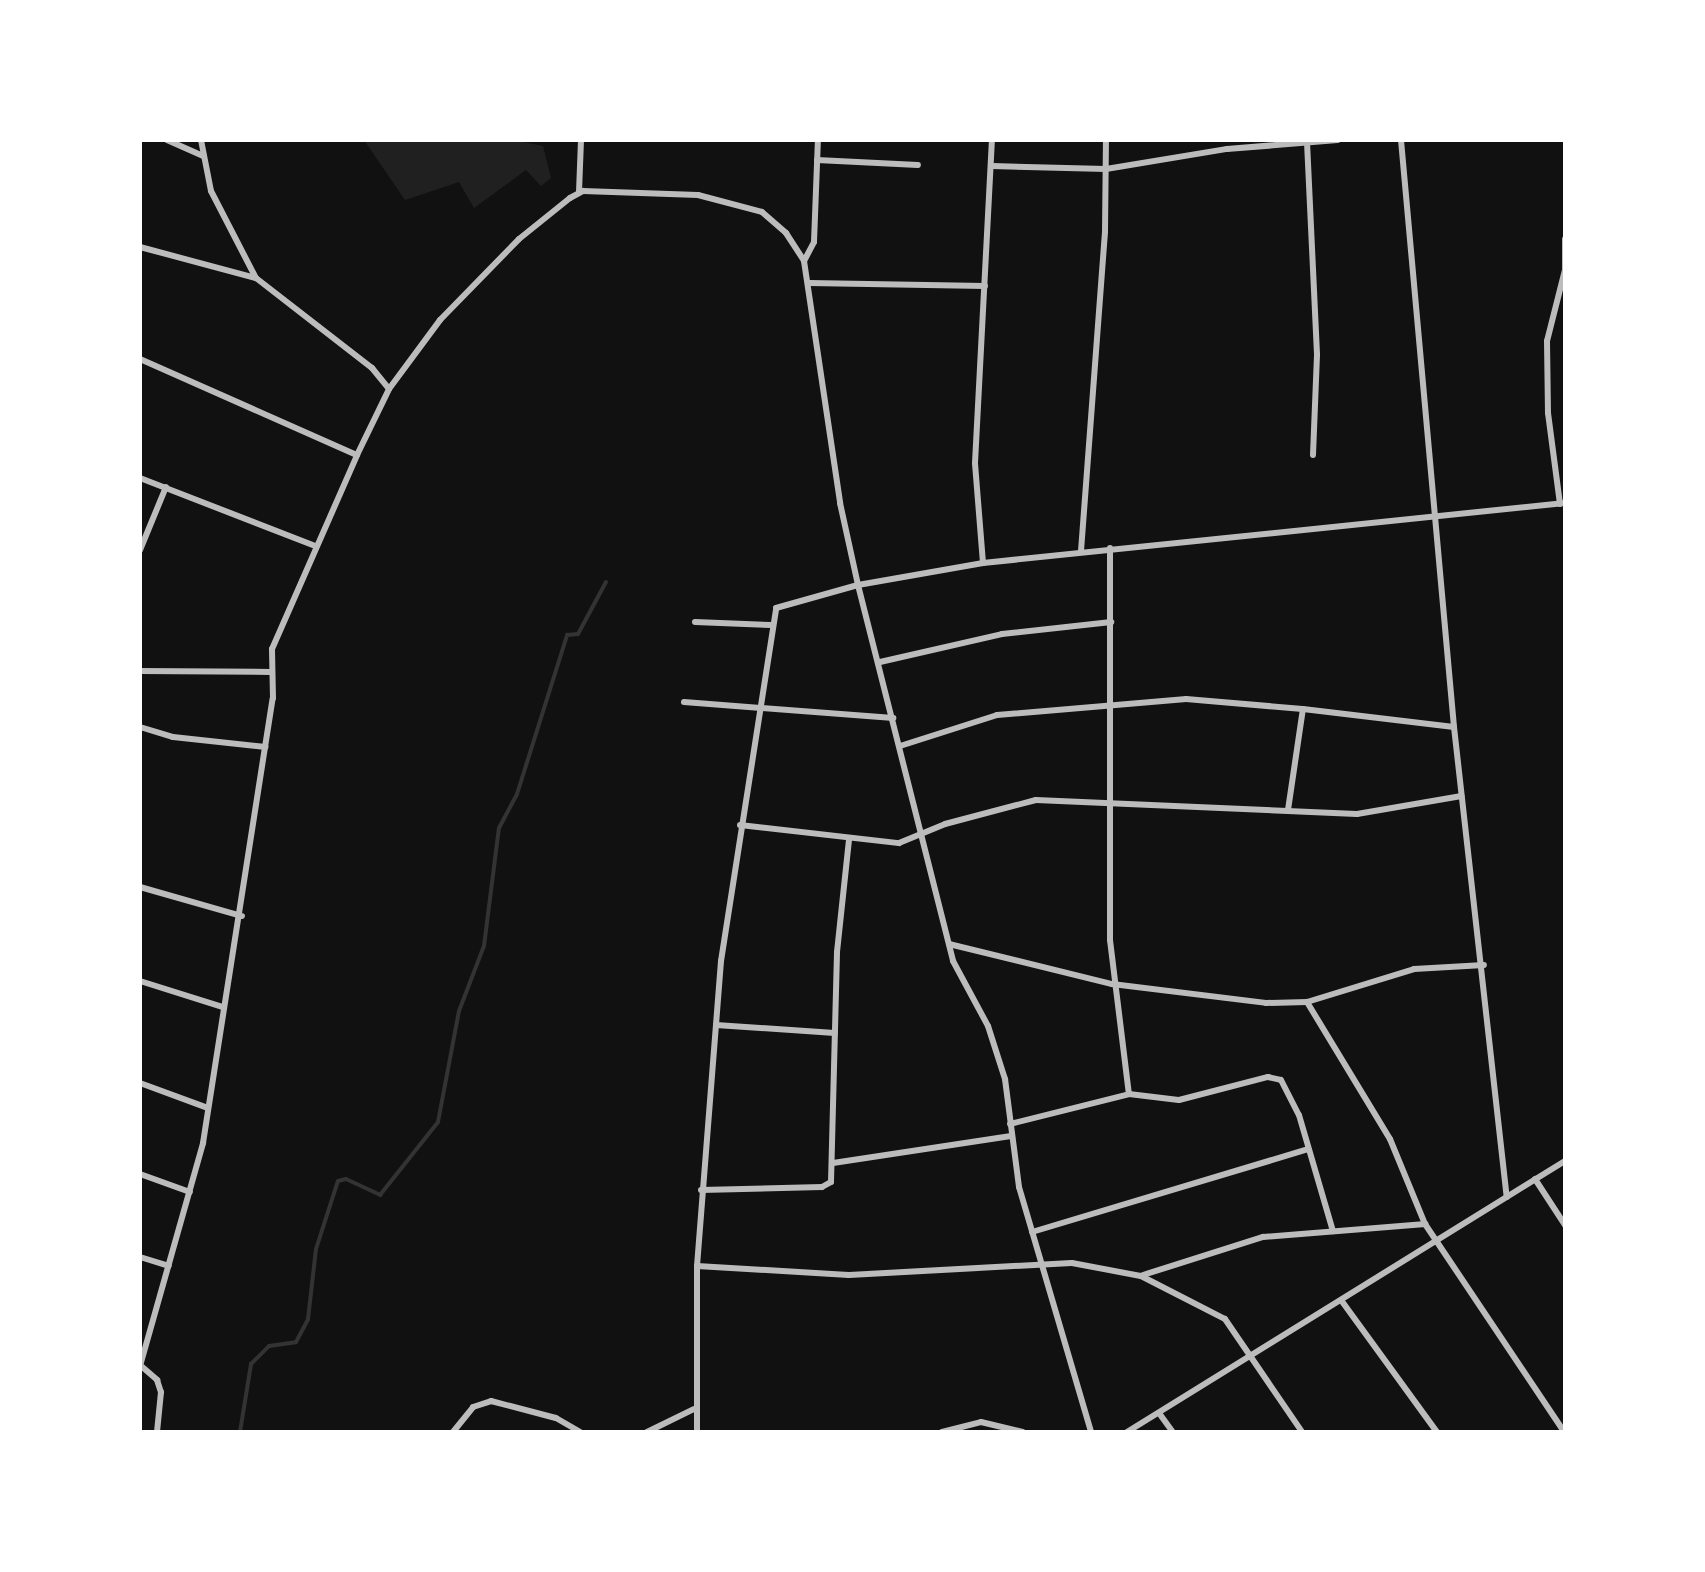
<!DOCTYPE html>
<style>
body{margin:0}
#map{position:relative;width:1705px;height:1572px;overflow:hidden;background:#111;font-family:Signika,sans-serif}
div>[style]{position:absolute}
.green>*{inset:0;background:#202020}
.stream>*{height:4px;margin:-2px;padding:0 2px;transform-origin:2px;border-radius:2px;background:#333}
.minor>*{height:6px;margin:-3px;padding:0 3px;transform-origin:3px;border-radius:3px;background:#bcbcbc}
span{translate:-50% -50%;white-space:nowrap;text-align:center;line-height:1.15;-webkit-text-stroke:7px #fff;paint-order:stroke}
.frame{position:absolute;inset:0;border:142px solid #fff;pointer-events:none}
</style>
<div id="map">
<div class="green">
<div style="clip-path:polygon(364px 140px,523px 142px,543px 146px,551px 178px,541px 186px,526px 170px,474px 208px,459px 182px,405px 200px)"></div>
</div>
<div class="stream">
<div style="left:240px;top:1432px;width:69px;rotate:-80.8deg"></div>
<div style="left:251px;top:1364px;width:25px;rotate:-45deg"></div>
<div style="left:269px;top:1346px;width:27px;rotate:-8deg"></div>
<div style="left:296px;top:1342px;width:26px;rotate:-62deg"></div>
<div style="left:308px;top:1319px;width:70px;rotate:-83.5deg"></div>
<div style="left:316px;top:1249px;width:71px;rotate:-72.1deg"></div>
<div style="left:338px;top:1181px;width:8px;rotate:-14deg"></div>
<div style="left:346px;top:1179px;width:38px;rotate:25deg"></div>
<div style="left:380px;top:1195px;width:93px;rotate:-51.5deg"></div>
<div style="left:438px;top:1122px;width:113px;rotate:-79.3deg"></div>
<div style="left:459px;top:1011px;width:70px;rotate:-69deg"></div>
<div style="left:484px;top:946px;width:119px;rotate:-82.8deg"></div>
<div style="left:499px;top:828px;width:38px;rotate:-62deg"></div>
<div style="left:517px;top:794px;width:167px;rotate:-72.5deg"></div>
<div style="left:567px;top:635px;width:11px;rotate:-5deg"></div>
<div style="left:578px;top:634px;width:59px;rotate:-61.7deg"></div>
</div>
<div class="minor">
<div style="left:167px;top:140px;width:39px;rotate:24deg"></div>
<div style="left:201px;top:140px;width:52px;rotate:78.9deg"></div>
<div style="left:211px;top:191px;width:98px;rotate:62.7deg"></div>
<div style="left:1401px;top:140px;width:589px;rotate:84.84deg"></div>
<div style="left:1454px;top:727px;width:473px;rotate:83.6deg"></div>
<div style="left:1307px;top:142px;width:213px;rotate:87.3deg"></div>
<div style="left:1317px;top:355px;width:100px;rotate:92.3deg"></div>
<div style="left:817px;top:160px;width:101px;rotate:2.8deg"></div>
<div style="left:992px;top:166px;width:114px;rotate:1.5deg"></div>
<div style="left:1106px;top:169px;width:123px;rotate:-9.4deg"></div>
<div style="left:1227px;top:149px;width:111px;rotate:-4.6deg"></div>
<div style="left:579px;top:192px;width:52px;rotate:-87.8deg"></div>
<div style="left:140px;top:247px;width:120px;rotate:15deg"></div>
<div style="left:256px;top:278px;width:147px;rotate:37.8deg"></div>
<div style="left:372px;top:368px;width:27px;rotate:51deg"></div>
<div style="left:804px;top:261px;width:21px;rotate:-62deg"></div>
<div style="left:814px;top:242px;width:102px;rotate:-87.8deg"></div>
<div style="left:809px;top:283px;width:176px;rotate:1deg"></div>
<div style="left:140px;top:359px;width:237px;rotate:23.9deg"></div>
<div style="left:140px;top:478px;width:188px;rotate:21.2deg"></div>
<div style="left:1560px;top:504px;width:92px;rotate:-97.5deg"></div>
<div style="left:1548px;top:413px;width:72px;rotate:-90.8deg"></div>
<div style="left:1547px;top:341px;width:73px;rotate:-75.8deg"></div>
<div style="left:1565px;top:270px;width:31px;rotate:-90deg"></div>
<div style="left:1110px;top:548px;width:392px;rotate:90deg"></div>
<div style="left:1110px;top:940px;width:155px;rotate:83deg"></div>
<div style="left:140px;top:550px;width:68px;rotate:-67.6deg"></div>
<div style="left:1081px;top:551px;width:320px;rotate:-85.7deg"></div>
<div style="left:1105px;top:232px;width:92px;rotate:-89.4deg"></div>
<div style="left:983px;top:563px;width:100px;rotate:-94.6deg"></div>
<div style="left:975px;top:463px;width:323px;rotate:-87deg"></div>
<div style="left:695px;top:622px;width:76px;rotate:2.3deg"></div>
<div style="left:880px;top:662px;width:125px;rotate:-12.9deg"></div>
<div style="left:1002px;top:634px;width:110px;rotate:-6.3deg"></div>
<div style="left:140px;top:671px;width:131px;rotate:0.4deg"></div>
<div style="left:684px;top:702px;width:210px;rotate:4.4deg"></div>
<div style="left:140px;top:727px;width:34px;rotate:17deg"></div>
<div style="left:173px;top:737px;width:93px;rotate:6.2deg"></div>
<div style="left:900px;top:746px;width:102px;rotate:-17.7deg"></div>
<div style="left:997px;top:715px;width:190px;rotate:-4.8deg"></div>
<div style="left:1186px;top:699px;width:117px;rotate:4.9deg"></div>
<div style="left:1288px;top:810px;width:102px;rotate:-81.6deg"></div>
<div style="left:1303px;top:709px;width:152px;rotate:6.8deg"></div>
<div style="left:740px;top:825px;width:160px;rotate:6.5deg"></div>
<div style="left:899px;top:843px;width:50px;rotate:-22.4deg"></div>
<div style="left:945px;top:824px;width:94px;rotate:-14.8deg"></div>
<div style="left:1036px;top:800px;width:321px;rotate:2.5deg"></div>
<div style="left:1357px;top:814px;width:106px;rotate:-9.8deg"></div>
<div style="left:140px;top:887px;width:106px;rotate:15.9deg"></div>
<div style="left:949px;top:944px;width:168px;rotate:13.8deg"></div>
<div style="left:1112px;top:984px;width:155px;rotate:7deg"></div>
<div style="left:1266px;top:1003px;width:41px;rotate:-1.4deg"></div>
<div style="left:1307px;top:1002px;width:112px;rotate:-17.1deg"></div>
<div style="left:1414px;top:969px;width:70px;rotate:-3.3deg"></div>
<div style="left:140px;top:981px;width:87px;rotate:17.4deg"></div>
<div style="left:1307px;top:1002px;width:160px;rotate:58.8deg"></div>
<div style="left:1390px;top:1139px;width:92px;rotate:67.6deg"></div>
<div style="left:1425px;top:1224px;width:250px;rotate:56.2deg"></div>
<div style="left:716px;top:1025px;width:119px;rotate:3.8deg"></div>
<div style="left:140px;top:1083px;width:72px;rotate:20.2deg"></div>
<div style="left:1010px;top:1124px;width:123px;rotate:-14.1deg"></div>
<div style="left:1129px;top:1094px;width:50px;rotate:6.8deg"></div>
<div style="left:1179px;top:1100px;width:92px;rotate:-14.5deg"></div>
<div style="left:1268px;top:1077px;width:13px;rotate:13deg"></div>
<div style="left:1281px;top:1080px;width:39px;rotate:63deg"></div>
<div style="left:1299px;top:1115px;width:121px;rotate:73.7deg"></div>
<div style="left:833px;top:1163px;width:180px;rotate:-8.6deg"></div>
<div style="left:140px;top:1174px;width:53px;rotate:19.8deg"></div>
<div style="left:1535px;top:1179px;width:55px;rotate:56.9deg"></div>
<div style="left:701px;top:1190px;width:121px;rotate:-1.4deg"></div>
<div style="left:822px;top:1187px;width:10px;rotate:-29deg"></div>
<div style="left:831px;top:1182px;width:230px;rotate:-88.5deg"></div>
<div style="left:837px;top:952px;width:114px;rotate:-83.9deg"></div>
<div style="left:1032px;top:1232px;width:288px;rotate:-16.7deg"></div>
<div style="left:140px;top:1257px;width:30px;rotate:17deg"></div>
<div style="left:697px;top:1266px;width:152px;rotate:3.4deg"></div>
<div style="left:849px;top:1275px;width:223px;rotate:-3.1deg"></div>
<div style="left:1072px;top:1263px;width:70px;rotate:10.7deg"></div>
<div style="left:1141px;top:1276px;width:94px;rotate:27.1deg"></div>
<div style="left:1225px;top:1319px;width:137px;rotate:55.7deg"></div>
<div style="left:1143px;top:1275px;width:126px;rotate:-17.6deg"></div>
<div style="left:1263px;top:1237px;width:163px;rotate:-4.6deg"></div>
<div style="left:1341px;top:1300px;width:163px;rotate:54deg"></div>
<div style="left:140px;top:1365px;width:23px;rotate:41deg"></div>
<div style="left:157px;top:1380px;width:13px;rotate:72deg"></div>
<div style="left:161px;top:1392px;width:40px;rotate:95.7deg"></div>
<div style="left:140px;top:1366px;width:232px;rotate:-74.2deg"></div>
<div style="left:203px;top:1143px;width:450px;rotate:-81.1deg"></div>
<div style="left:273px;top:698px;width:49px;rotate:-91.2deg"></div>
<div style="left:272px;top:649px;width:212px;rotate:-66.3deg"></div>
<div style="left:357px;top:455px;width:73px;rotate:-64.1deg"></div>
<div style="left:389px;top:389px;width:86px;rotate:-53.5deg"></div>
<div style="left:440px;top:320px;width:113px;rotate:-45.7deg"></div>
<div style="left:519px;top:239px;width:65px;rotate:-38.8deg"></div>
<div style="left:570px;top:198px;width:15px;rotate:-28deg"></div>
<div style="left:583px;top:191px;width:115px;rotate:2deg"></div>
<div style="left:698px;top:195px;width:66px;rotate:14.9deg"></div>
<div style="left:762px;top:212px;width:32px;rotate:41deg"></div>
<div style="left:786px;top:233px;width:33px;rotate:57deg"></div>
<div style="left:804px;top:261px;width:245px;rotate:81.5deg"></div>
<div style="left:840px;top:503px;width:84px;rotate:77.6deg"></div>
<div style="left:858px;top:585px;width:388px;rotate:75.8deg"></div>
<div style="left:953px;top:961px;width:74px;rotate:61.7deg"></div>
<div style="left:988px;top:1026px;width:56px;rotate:72.2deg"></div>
<div style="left:1005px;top:1079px;width:109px;rotate:82.6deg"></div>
<div style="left:1019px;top:1187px;width:255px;rotate:73.6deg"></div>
<div style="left:1159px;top:1413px;width:24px;rotate:54deg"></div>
<div style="left:453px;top:1432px;width:32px;rotate:-51deg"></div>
<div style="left:473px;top:1407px;width:19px;rotate:-18deg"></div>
<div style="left:491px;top:1401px;width:67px;rotate:14.7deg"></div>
<div style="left:556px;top:1418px;width:28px;rotate:30deg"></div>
<div style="left:647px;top:1432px;width:52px;rotate:-26.1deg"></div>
<div style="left:697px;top:1432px;width:166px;rotate:-90deg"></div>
<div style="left:697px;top:1266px;width:306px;rotate:-85.5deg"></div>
<div style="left:721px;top:961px;width:357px;rotate:-81.1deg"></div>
<div style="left:776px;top:608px;width:85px;rotate:-15.7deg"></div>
<div style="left:858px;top:585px;width:127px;rotate:-10deg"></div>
<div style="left:983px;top:563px;width:585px;rotate:-5.89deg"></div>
<div style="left:942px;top:1432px;width:40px;rotate:-14.4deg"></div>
<div style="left:981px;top:1422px;width:43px;rotate:13.4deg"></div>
<div style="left:1127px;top:1432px;width:515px;rotate:-31.75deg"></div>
</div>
<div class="frame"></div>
</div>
